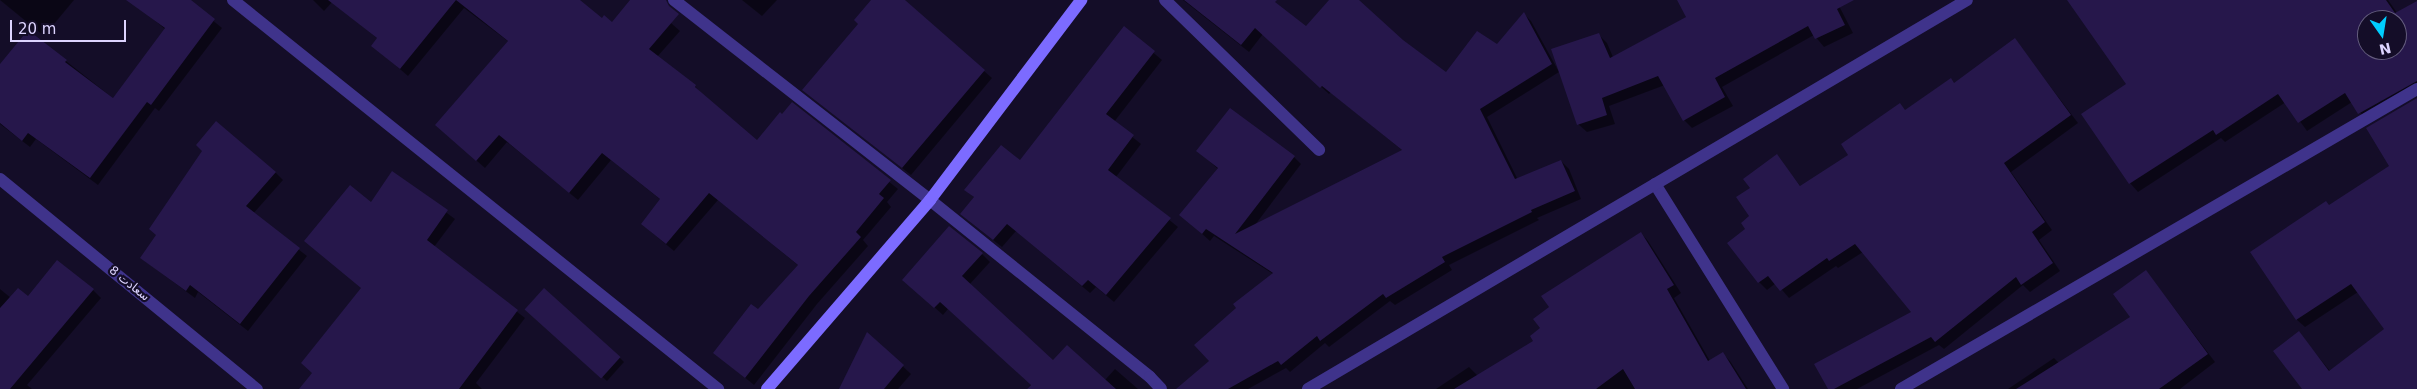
<!DOCTYPE html>
<meta charset="utf-8">
<style>
body{margin:0}
#map{position:relative;width:2417px;height:389px;overflow:hidden;background:#140d28;font-family:"DejaVu Sans","Noto Sans Arabic",sans-serif}
div>[style]{position:absolute}
.shadow>*{inset:0;background:#0007}
.building>*{inset:0;background:#26174b;transform-origin:0 0}
.minor>*{height:12px;margin:-6px;padding:0 6px;transform-origin:6px;border-radius:6px;background:#3f338b}
.secondary>*{height:12px;margin:-6px;padding:0 6px;transform-origin:6px;border-radius:6px;background:#7c6bff}
span{translate:-50% -50%;white-space:nowrap;text-align:center;line-height:1.15;-webkit-text-stroke:4.5px #140d28;paint-order:stroke}
.street-label{font-size:12px;color:#ddd4ff}
.north{position:absolute;left:2357px;top:10px;width:50px;height:50px;box-sizing:border-box;background:#140d28;border:1px solid #645d7e;border-radius:50%;rotate:167deg;font-size:14px;font-weight:700;line-height:20px;text-align:center;color:#ddd4ff}
.north::after{content:'';display:block;margin:auto;width:18px;height:22px;background:#00ceff;clip-path:polygon(50% 0,100% 100%,50% 72%,0 100%)}
.scale{position:absolute;left:10px;top:20px;width:116px;height:22px;box-sizing:border-box;border:2px solid #ddd4ff;border-top:0;padding-left:6px;font-size:15px;line-height:18px;white-space:nowrap;color:#ddd4ff;-webkit-text-stroke:4px #140d28;paint-order:stroke}
</style>
<div id="map">
<div class="shadow">
<div style="clip-path:polygon(0 0,74px 0,44px 36px)"></div>
<div style="clip-path:polygon(154px 0,188px 0,222px 28px,159px 111px,155px 108px,98px 185px,36px 139px,30px 147px,0 124px,0 66px,28px 31px,114px 99px,166px 30px,145px 12px)"></div>
<div style="clip-path:polygon(313px 0,334px 0,324px 11px)"></div>
<div style="clip-path:polygon(340px 0,578px 0,602px 20px,612px 24px,632px 0,645px 0,680px 31px,657px 57px,695px 86px,702px 95px,757px 142px,792px 104px,898px 189px,887px 202px,891px 207px,863px 240px,868px 246px,817px 304px,754px 385px,715px 353px,758px 311px,799px 266px,718px 200px,674px 251px,650px 231px,661px 200px,611px 160px,578px 200px,507px 142px,485px 168px,445px 133px,509px 42px,464px 8px,408px 76px,373px 46px,378px 39px,337px 5px)"></div>
<div style="clip-path:polygon(742px 0,777px 0,762px 16px)"></div>
<div style="clip-path:polygon(873px 0,903px 0,992px 78px,911px 175px,804px 90px,860px 24px)"></div>
<div style="clip-path:polygon(1183px 0,1271px 0,1306px 28px,1331px 0,1357px 0,1402px 41px,1447px 74px,1497px 46px,1524px 14px,1531px 21px,1559px 72px,1487px 117px,1518px 180px,1561px 161px,1569px 169px,1581px 199px,1537px 218px,1539px 220px,1449px 265px,1452px 270px,1395px 305px,1390px 301px,1329px 347px,1325px 343px,1290px 372px,1286px 368px,1248px 389px,1210px 389px,1211px 361px,1273px 274px,1214px 236px,1210px 241px,1181px 215px,1218px 169px,1198px 151px,1294px 157px,1301px 164px,1255px 225px,1403px 151px,1331px 92px,1329px 94px,1263px 34px,1249px 52px)"></div>
<div style="clip-path:polygon(1691px 0,1836px 0,1853px 33px,1824px 47px,1814px 35px,1722px 87px,1733px 106px,1692px 128px,1684px 120px,1665px 85px,1609px 106px,1615px 124px,1587px 132px,1578px 124px,1598px 34px,1607px 43px,1613px 57px,1687px 17px)"></div>
<div style="clip-path:polygon(evenodd,2068px 0,2388px 0,2417px 41px,2417px 92px,2367px 121px,2352px 102px,2307px 131px,2286px 102px,2225px 142px,2221px 138px,2138px 192px,2130px 183px,2128px 84px,2068px 0,2367px 20px,2397px 20px,2397px 50px,2367px 50px,2367px 20px)"></div>
<div style="clip-path:polygon(1124px 28px,1162px 60px,1114px 122px,1141px 144px,1116px 177px,1178px 227px,1114px 302px,1096px 287px,1090px 293px,1016px 231px,1002px 247px,969px 221px,975px 198px,966px 190px,1020px 162px)"></div>
<div style="clip-path:polygon(2015px 40px,2078px 123px,2011px 172px,2052px 230px,2039px 240px,2060px 271px,2030px 292px,2023px 285px,1944px 349px,1939px 345px,1857px 389px,1829px 389px,1913px 313px,1863px 252px,1838px 268px,1836px 266px,1789px 298px,1776px 283px,1767px 290px,1759px 282px,1747px 229px,1751px 216px,1751px 188px,1777px 156px,1801px 187px,1850px 155px,1906px 111px,1955px 84px)"></div>
<div style="clip-path:polygon(2417px 100px,2417px 389px,2303px 389px,2299px 333px,2330px 371px,2385px 329px,2358px 292px,2305px 327px,2296px 319px,2330px 206px,2391px 166px)"></div>
<div style="clip-path:polygon(275px 172px,283px 180px,253px 214px,307px 256px,248px 331px,198px 292px,195px 298px,141px 258px)"></div>
<div style="clip-path:polygon(393px 173px,455px 219px,434px 247px,525px 318px,476px 383px,482px 389px,313px 389px,313px 373px,362px 288px,371px 204px)"></div>
<div style="clip-path:polygon(1641px 233px,1648px 241px,1681px 293px,1674px 298px,1710px 361px,1722px 353px,1730px 361px,1748px 389px,1436px 389px,1469px 367px,1478px 376px,1535px 342px)"></div>
<div style="clip-path:polygon(982px 254px,990px 262px,969px 285px,1054px 362px,1105px 380px,1115px 369px,1138px 389px,1027px 389px,1031px 384px,948px 309px,943px 315px,904px 280px)"></div>
<div style="clip-path:polygon(2146px 271px,2215px 362px,2180px 389px,2008px 389px,2054px 358px,2059px 363px,2132px 317px)"></div>
<div style="clip-path:polygon(0 289px,11px 298px,93px 290px,101px 298px,27px 385px,32px 389px,0 389px)"></div>
<div style="clip-path:polygon(531px 314px,620px 358px,624px 362px,607px 381px)"></div>
<div style="clip-path:polygon(868px 334px,911px 374px,898px 389px,841px 389px)"></div>
</div>
<div class="building">
<div style="clip-path:polygon(126px 0,191px 0,215px 19px,151px 105px,147px 102px,90px 178px,28px 133px,22px 141px,0 123px,0 64px,28px 30px,67px 60px,65px 62px,113px 98px,165px 28px)"></div>
<div style="clip-path:polygon(328px 0,580px 0,602px 18px,604px 15px,612px 22px,630px 0,666px 0,669px 6px,679px 14px,649px 49px,696px 85px,695px 87px,757px 140px,780px 112px,782px 114px,792px 102px,891px 180px,879px 194px,884px 198px,856px 232px,861px 237px,809px 296px,745px 378px,713px 353px,751px 304px,758px 309px,798px 265px,709px 193px,666px 244px,641px 224px,660px 199px,602px 153px,569px 193px,499px 135px,476px 161px,435px 125px,508px 41px,456px 0,400px 69px,371px 46px,377px 38px)"></div>
<div style="clip-path:polygon(871px 0,905px 0,985px 70px,902px 168px,802px 90px,858px 24px,854px 20px)"></div>
<div style="clip-path:polygon(1184px 0,1277px 0,1275px 2px,1306px 26px,1329px 0,1359px 0,1403px 40px,1446px 72px,1477px 31px,1497px 44px,1524px 12px,1552px 64px,1480px 109px,1515px 179px,1561px 160px,1575px 191px,1531px 210px,1532px 212px,1442px 257px,1445px 262px,1386px 298px,1383px 294px,1320px 341px,1317px 336px,1281px 365px,1278px 361px,1228px 389px,1176px 389px,1209px 361px,1194px 345px,1236px 308px,1233px 304px,1273px 273px,1206px 229px,1202px 234px,1179px 215px,1218px 168px,1196px 151px,1230px 108px,1295px 156px,1235px 234px,1402px 150px,1322px 86px,1320px 88px,1255px 28px,1241px 45px)"></div>
<div style="clip-path:polygon(1677px 0,1854px 0,1837px 9px,1845px 25px,1815px 39px,1808px 26px,1715px 78px,1725px 97px,1683px 121px,1658px 76px,1602px 98px,1607px 115px,1577px 125px,1551px 49px,1599px 33px,1610px 58px,1686px 17px)"></div>
<div style="clip-path:polygon(evenodd,2067px 0,2386px 0,2395px 13px,2417px 1px,2417px 81px,2358px 114px,2345px 93px,2298px 123px,2278px 94px,2216px 135px,2213px 130px,2129px 184px,2081px 114px,2126px 84px,2067px 0,2367px 20px,2397px 20px,2397px 50px,2367px 50px,2367px 20px)"></div>
<div style="clip-path:polygon(1124px 26px,1155px 51px,1106px 114px,1134px 135px,1108px 170px,1171px 218px,1106px 295px,1088px 280px,1082px 286px,1007px 224px,993px 240px,960px 214px,974px 197px,964px 190px,1001px 145px,1020px 160px)"></div>
<div style="clip-path:polygon(2015px 38px,2071px 115px,2004px 163px,2045px 222px,2032px 232px,2053px 263px,2021px 285px,2016px 277px,1935px 342px,1931px 337px,1834px 389px,1828px 389px,1814px 364px,1911px 312px,1855px 244px,1829px 261px,1827px 258px,1780px 291px,1768px 276px,1758px 283px,1727px 243px,1745px 229px,1741px 223px,1749px 216px,1736px 197px,1750px 188px,1743px 179px,1777px 154px,1800px 186px,1848px 155px,1841px 144px,1900px 103px,1905px 110px,1951px 78px,1954px 83px)"></div>
<div style="clip-path:polygon(2417px 98px,2417px 389px,2302px 389px,2273px 351px,2299px 331px,2329px 371px,2384px 329px,2351px 284px,2296px 320px,2250px 252px,2326px 201px,2329px 205px,2389px 166px,2366px 128px)"></div>
<div style="clip-path:polygon(216px 121px,276px 172px,246px 206px,300px 248px,240px 324px,190px 285px,186px 291px,140px 258px,156px 235px,149px 229px,202px 151px,196px 145px)"></div>
<div style="clip-path:polygon(392px 171px,448px 210px,427px 240px,518px 310px,459px 389px,299px 389px,312px 373px,301px 363px,361px 288px,304px 241px,350px 185px,371px 202px)"></div>
<div style="clip-path:polygon(949px 226px,983px 253px,962px 276px,1053px 360px,1067px 345px,1116px 389px,1027px 389px,1031px 385px,940px 302px,934px 308px,902px 280px)"></div>
<div style="clip-path:polygon(1641px 232px,1674px 285px,1667px 289px,1708px 361px,1723px 352px,1746px 389px,1635px 389px,1623px 369px,1596px 389px,1454px 389px,1533px 341px,1530px 336px,1540px 328px,1533px 319px,1549px 307px,1541px 296px)"></div>
<div style="clip-path:polygon(57px 260px,94px 289px,10px 389px,0 389px,0 308px,18px 288px,28px 296px)"></div>
<div style="clip-path:polygon(2146px 270px,2208px 354px,2159px 389px,2016px 389px,2130px 317px,2113px 294px)"></div>
<div style="left:544px;top:288px;width:103px;height:29px;rotate:42deg"></div>
<div style="clip-path:polygon(867px 332px,904px 365px,884px 389px,839px 389px)"></div>
</div>
<div class="minor">
<div style="left:233px;top:0;width:622px;rotate:38.73deg"></div>
<div style="left:674px;top:0;width:325px;rotate:38deg"></div>
<div style="left:930px;top:200px;width:282px;rotate:38.8deg"></div>
<div style="left:1150px;top:377px;width:16px;rotate:47deg"></div>
<div style="left:1165px;top:0;width:215px;rotate:44.2deg"></div>
<div style="left:0;top:179px;width:332px;rotate:39.3deg"></div>
<div style="left:1655px;top:184px;width:242px;rotate:58deg"></div>
<div style="left:1308px;top:389px;width:765px;rotate:-30.55deg"></div>
<div style="left:1901px;top:389px;width:597px;rotate:-30.17deg"></div>
</div>
<div class="secondary">
<div style="left:767px;top:389px;width:250px;rotate:-49.2deg"></div>
<div style="left:930px;top:200px;width:251px;rotate:-52.9deg"></div>
</div>
<div class="street-label">
<span style="left:129px;top:284px;rotate:39deg">سعادت 8</span>
</div>
<div class="north">N</div>
<div class="scale">20 m</div>
</div>
